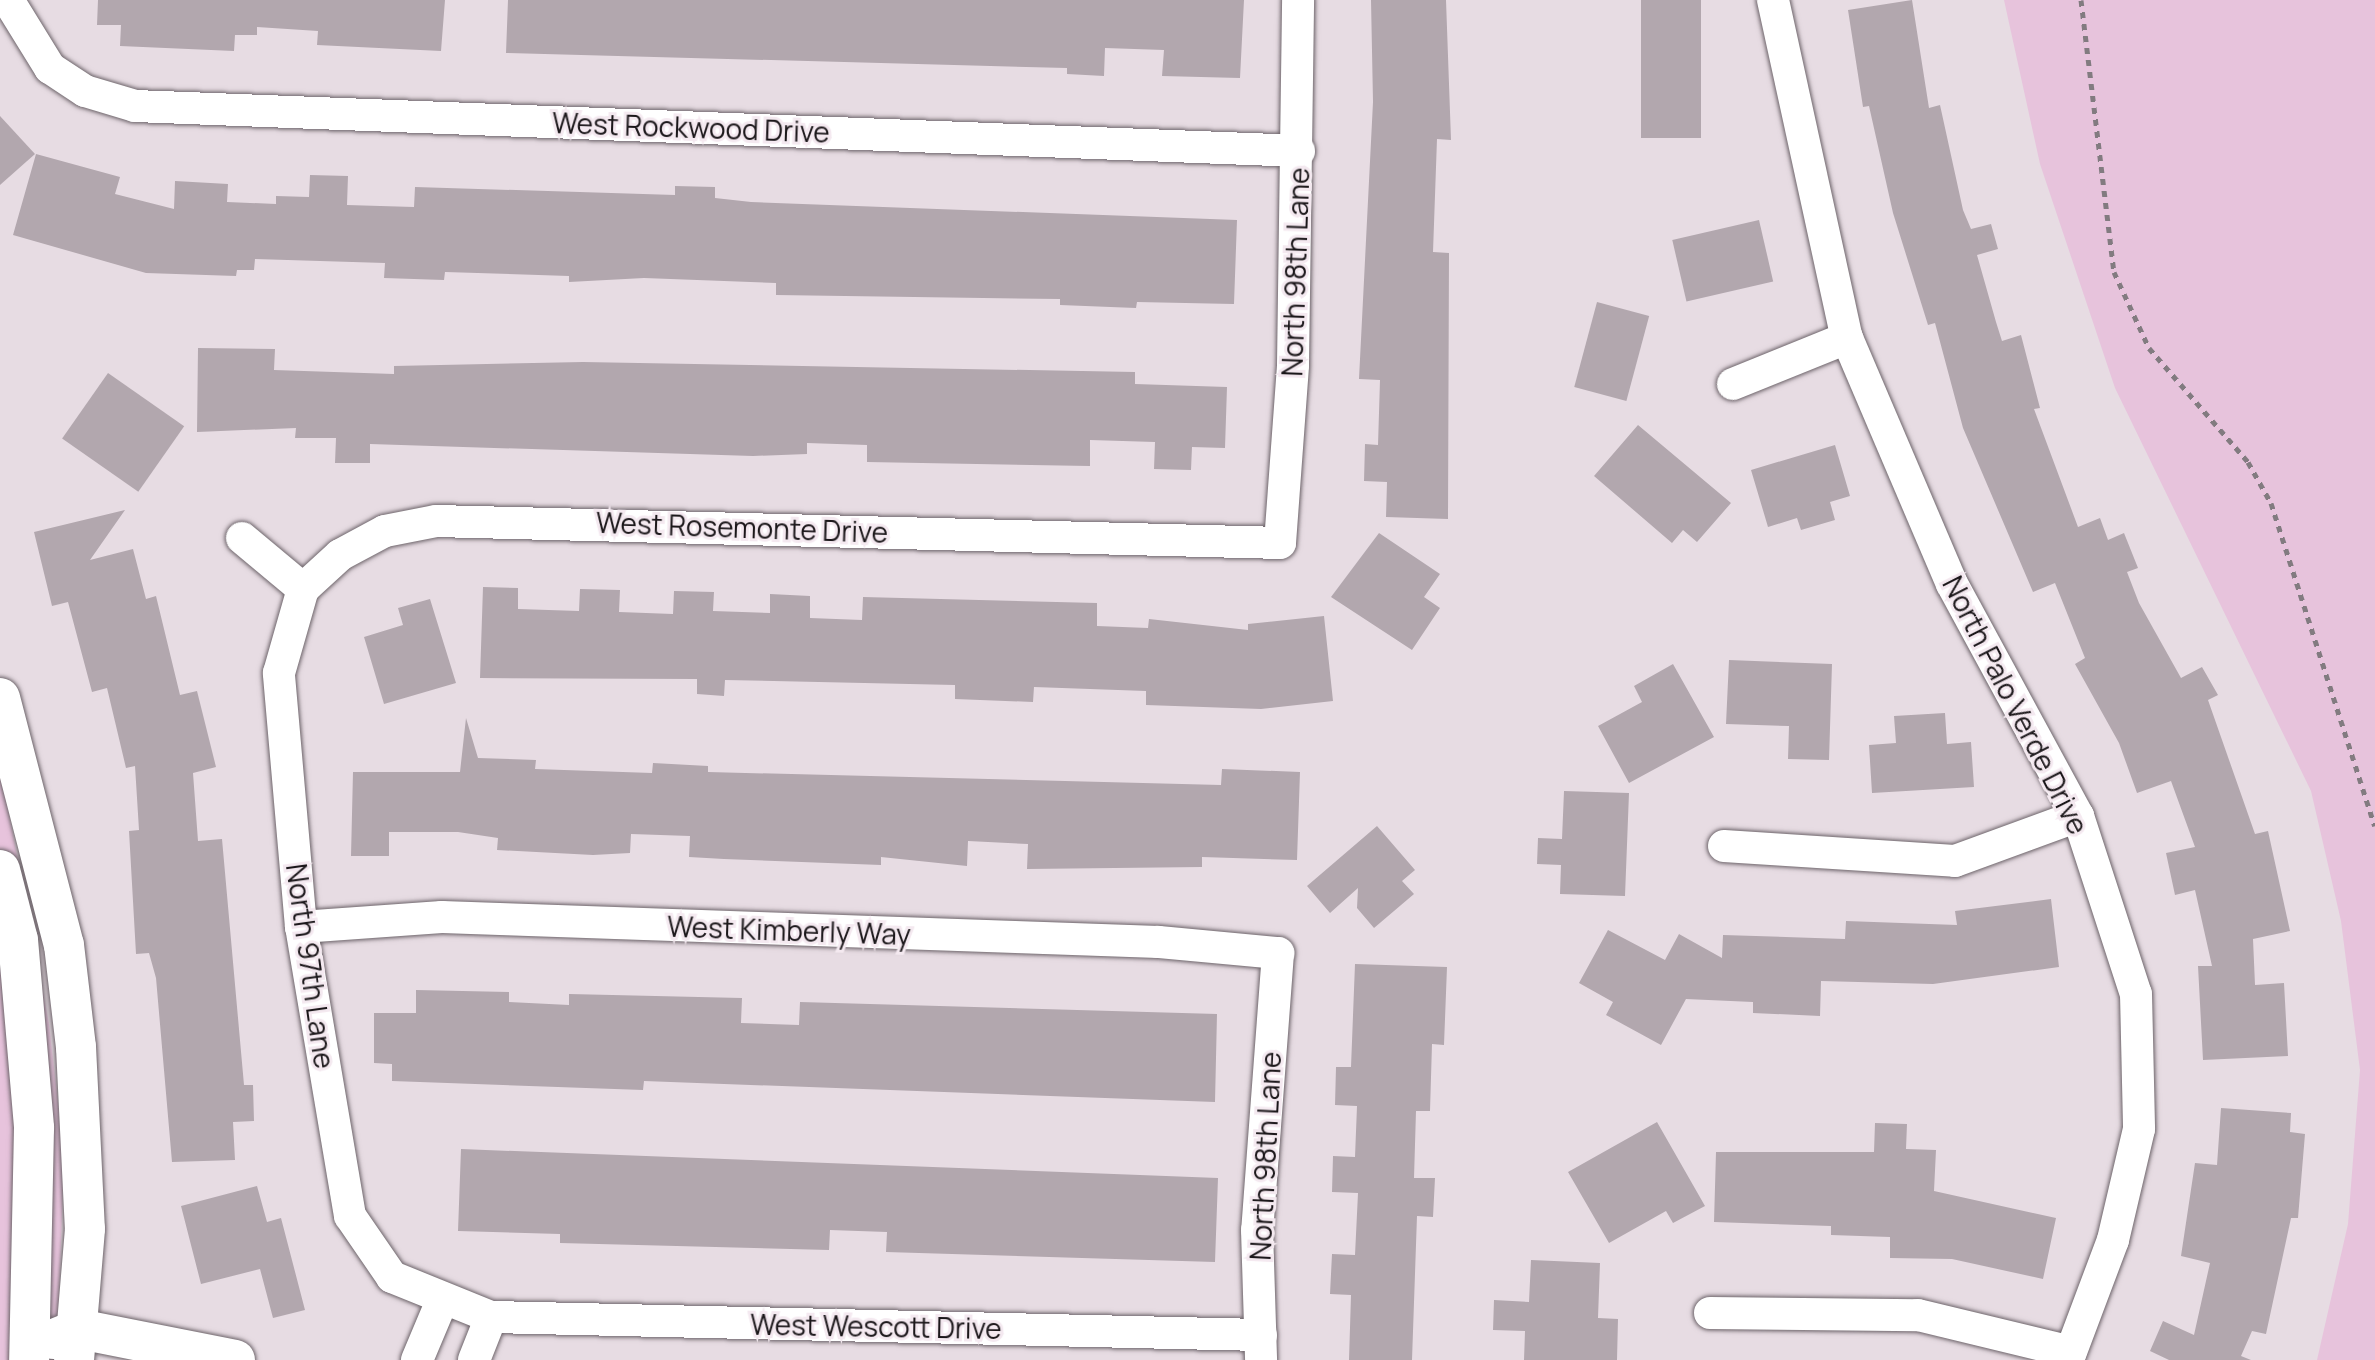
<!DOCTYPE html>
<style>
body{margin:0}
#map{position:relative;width:2375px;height:1360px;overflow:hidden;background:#e7dce3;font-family:Manrope,sans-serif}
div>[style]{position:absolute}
.green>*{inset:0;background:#e7c3dc}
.building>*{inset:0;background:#b2a7ae;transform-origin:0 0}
.path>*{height:5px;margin-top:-2.5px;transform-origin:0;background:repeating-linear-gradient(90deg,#827b80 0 6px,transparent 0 12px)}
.roads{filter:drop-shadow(0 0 2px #6d646a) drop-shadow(0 0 2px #6d646a)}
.minor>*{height:32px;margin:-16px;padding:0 16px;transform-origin:16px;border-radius:16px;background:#fff}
.tertiary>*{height:40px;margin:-20px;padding:0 20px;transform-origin:20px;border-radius:20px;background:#fff}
span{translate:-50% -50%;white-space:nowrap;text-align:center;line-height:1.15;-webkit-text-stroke:6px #f4e9f0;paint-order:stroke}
.street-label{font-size:28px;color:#1b171a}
</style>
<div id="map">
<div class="green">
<div style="clip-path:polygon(2004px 0,2375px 0,2375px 1360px,2317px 1360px,2348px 1224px,2360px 1070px,2341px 921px,2311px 791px,2115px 388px,2040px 164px)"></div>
<div style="clip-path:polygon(0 766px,49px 1024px,64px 1155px,57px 1360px,0 1360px)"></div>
</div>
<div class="building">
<div style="clip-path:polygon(98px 0,445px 0,441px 51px,317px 45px,318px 31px,257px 27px,257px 35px,235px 35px,234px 51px,120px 46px,121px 25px,97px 25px)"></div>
<div style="clip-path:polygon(508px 0,1244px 0,1240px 78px,1162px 76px,1164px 50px,1105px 48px,1104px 76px,1067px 74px,1067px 68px,506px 53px)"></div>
<div style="clip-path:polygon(1371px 0,1446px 0,1451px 140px,1437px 139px,1433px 252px,1449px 253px,1448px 519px,1386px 517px,1387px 482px,1364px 481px,1365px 444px,1378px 445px,1380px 380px,1359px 379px,1373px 102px)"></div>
<div style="left:1641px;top:0;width:60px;height:138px"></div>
<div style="clip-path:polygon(1912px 0,1929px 108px,1940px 105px,1963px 210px,1971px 229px,1991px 224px,1998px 249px,1977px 255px,1996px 322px,2002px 341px,2021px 335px,2040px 408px,2034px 409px,2078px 527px,2100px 518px,2108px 540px,2124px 533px,2138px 568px,2127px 572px,2139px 603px,2181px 678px,2202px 667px,2218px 695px,2208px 700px,2255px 834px,2268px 831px,2290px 931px,2253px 939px,2255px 985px,2284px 983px,2288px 1056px,2203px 1060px,2198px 966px,2212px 966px,2195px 890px,2175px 895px,2166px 853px,2195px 847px,2171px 781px,2137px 793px,2119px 743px,2075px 664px,2085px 658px,2055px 583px,2033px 592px,1963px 428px,1935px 323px,1928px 325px,1893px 213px,1869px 106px,1863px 107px,1848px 10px)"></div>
<div style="clip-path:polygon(0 116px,35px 154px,0 185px)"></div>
<div style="clip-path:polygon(36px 154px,120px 177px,115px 194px,174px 209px,175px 181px,228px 184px,227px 202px,276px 204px,276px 196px,309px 197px,310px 175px,348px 176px,347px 205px,414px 207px,415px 187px,675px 195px,675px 186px,715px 187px,715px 198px,751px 202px,1237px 220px,1234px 304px,1137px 302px,1136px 308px,1060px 305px,1060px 299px,776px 295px,776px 283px,644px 278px,569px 282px,569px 276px,445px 272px,444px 280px,384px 278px,385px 263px,255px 259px,254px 270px,237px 270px,236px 276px,146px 273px,13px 235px)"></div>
<div style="left:1759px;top:220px;width:63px;height:89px;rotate:77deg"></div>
<div style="left:1597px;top:302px;width:54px;height:88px;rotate:15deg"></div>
<div style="clip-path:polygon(198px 348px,275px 349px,274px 370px,394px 374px,394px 366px,583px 362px,1135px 372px,1135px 384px,1227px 387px,1225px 448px,1192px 447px,1191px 470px,1154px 469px,1155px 442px,1090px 440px,1090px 466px,867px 462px,867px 445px,807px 443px,807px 454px,753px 456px,370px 444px,370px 463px,335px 463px,336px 438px,295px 438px,296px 428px,197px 432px)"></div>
<div style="left:108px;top:373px;width:93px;height:80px;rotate:35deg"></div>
<div style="clip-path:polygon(1638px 425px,1731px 503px,1697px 542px,1683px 530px,1672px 543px,1594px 476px)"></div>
<div style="clip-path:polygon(1835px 445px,1850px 496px,1830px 502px,1835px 520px,1801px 530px,1797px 518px,1768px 527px,1751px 470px)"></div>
<div style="clip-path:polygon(125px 510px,90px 560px,133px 549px,146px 599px,156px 596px,180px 695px,197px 691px,216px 767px,193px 773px,198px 841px,222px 839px,244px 1085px,253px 1085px,254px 1121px,233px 1122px,235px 1160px,172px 1162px,156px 978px,149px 953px,136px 954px,129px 831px,139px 830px,135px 766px,126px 768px,107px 688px,92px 692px,68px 602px,52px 606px,34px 532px)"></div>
<div style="clip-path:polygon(1379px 533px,1440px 574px,1424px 597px,1440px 608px,1412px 650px,1331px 597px)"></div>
<div style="clip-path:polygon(483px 587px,518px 588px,518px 609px,579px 611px,580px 589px,620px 590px,619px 612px,673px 614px,674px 591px,714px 592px,713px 611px,770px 613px,770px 594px,810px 596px,810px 618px,862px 620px,863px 597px,1097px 603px,1097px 626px,1148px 628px,1149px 619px,1248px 630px,1248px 624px,1324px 616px,1333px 701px,1261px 709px,1146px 705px,1146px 691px,1034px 687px,1033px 702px,955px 699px,955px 685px,725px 680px,724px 696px,697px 694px,697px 679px,480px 678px)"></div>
<div style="clip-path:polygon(430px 599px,456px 683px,384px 704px,364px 637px,403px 625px,398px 608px)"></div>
<div style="clip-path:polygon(1729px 660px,1832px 664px,1829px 760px,1788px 759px,1789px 726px,1726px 724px)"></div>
<div style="clip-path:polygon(1673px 664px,1714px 737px,1629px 783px,1598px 726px,1642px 702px,1634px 686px)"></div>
<div style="clip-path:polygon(1945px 713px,1947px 744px,1971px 742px,1974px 787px,1872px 793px,1869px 745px,1896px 743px,1894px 716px)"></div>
<div style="clip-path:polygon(466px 718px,478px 758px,536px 760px,535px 769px,652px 773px,653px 763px,708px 766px,708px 772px,1221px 785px,1222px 769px,1300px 772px,1297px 860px,1202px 857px,1202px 867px,1027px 869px,1028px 844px,968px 841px,967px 866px,881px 857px,881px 865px,724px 859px,689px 857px,690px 836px,631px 834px,630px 853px,593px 855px,497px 850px,498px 838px,458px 832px,389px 832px,389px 856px,351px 856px,353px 772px,460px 772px)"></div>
<div style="clip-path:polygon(1564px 791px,1629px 793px,1625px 896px,1560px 894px,1561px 865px,1537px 864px,1538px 838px,1562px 839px)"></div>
<div style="clip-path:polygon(1377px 826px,1415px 870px,1402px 881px,1414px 894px,1374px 928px,1357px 908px,1358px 888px,1330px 913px,1307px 886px)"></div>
<div style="clip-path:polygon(2051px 899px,2059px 967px,1933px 984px,1821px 981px,1820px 1016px,1753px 1013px,1753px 1002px,1686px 999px,1661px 1045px,1606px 1015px,1613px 1002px,1579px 983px,1608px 930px,1665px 960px,1679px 934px,1722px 958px,1723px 935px,1845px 939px,1846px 921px,1957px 925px,1955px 911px)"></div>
<div style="clip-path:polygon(1355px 964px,1447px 967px,1444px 1045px,1432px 1044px,1430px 1111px,1416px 1111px,1414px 1178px,1435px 1178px,1433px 1217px,1417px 1216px,1412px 1360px,1349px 1360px,1351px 1295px,1330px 1294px,1332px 1254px,1355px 1255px,1358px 1193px,1332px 1192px,1333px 1156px,1355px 1157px,1357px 1106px,1335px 1105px,1336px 1067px,1351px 1067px)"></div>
<div style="clip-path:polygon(416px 990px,509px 992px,509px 1002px,569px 1005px,569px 994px,742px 998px,741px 1023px,799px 1025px,800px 1002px,1217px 1014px,1215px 1102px,644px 1081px,643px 1090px,392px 1081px,392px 1064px,374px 1063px,374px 1013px,416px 1013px)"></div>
<div style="clip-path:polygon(2221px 1108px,2291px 1113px,2290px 1132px,2305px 1134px,2298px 1218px,2291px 1218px,2266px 1334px,2252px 1331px,2241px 1356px,2251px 1360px,2169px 1360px,2150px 1351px,2163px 1321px,2194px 1335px,2210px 1263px,2181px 1256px,2195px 1163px,2217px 1165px)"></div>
<div style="clip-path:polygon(1657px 1122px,1705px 1206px,1673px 1223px,1666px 1211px,1609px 1243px,1568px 1172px)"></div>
<div style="clip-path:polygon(1875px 1123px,1907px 1124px,1906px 1149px,1936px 1150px,1934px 1191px,2056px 1218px,2043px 1279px,1952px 1259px,1890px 1258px,1890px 1237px,1831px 1235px,1831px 1226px,1714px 1222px,1716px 1152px,1874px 1152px)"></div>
<div style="clip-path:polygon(461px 1149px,1218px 1178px,1215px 1262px,886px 1252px,887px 1232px,830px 1230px,829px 1250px,560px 1243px,560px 1234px,458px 1231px)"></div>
<div style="clip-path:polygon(257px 1186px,267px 1222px,281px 1218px,305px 1310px,273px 1318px,260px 1269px,201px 1284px,181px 1206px)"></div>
<div style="clip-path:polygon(1531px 1260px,1600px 1263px,1598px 1318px,1618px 1319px,1617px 1360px,1524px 1360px,1525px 1331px,1493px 1330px,1494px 1300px,1529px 1302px)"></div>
</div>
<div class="path">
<div style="left:2081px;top:0;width:274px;rotate:83.1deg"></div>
<div style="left:2114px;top:272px;width:84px;rotate:65.3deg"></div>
<div style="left:2149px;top:348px;width:151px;rotate:49deg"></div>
<div style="left:2248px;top:462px;width:47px;rotate:60.7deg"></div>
<div style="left:2271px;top:503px;width:339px;rotate:72.2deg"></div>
</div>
<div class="roads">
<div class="minor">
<div style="left:8px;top:0;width:80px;rotate:58.3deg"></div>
<div style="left:50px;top:68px;width:42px;rotate:33.3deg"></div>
<div style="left:85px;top:91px;width:52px;rotate:16.7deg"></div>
<div style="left:135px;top:106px;width:1165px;rotate:2.21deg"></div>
<div style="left:1773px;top:0;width:346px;rotate:77.7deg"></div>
<div style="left:1847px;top:338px;width:267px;rotate:66.9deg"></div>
<div style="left:1952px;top:584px;width:264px;rotate:61.5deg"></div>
<div style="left:2078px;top:816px;width:187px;rotate:72deg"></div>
<div style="left:2136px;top:994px;width:135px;rotate:88.7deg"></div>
<div style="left:2139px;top:1129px;width:114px;rotate:103.2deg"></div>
<div style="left:2113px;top:1240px;width:128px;rotate:110.6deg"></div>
<div style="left:1733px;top:384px;width:123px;rotate:-22deg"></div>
<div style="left:242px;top:538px;width:80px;rotate:39.9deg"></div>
<div style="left:1724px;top:846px;width:231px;rotate:3.7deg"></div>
<div style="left:1955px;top:861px;width:131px;rotate:-20.1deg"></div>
<div style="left:301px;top:927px;width:141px;rotate:-4.1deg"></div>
<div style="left:442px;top:917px;width:717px;rotate:2deg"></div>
<div style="left:1159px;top:942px;width:120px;rotate:5.3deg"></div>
<div style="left:1278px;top:953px;width:278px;rotate:94.3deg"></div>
<div style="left:1257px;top:1230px;width:130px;rotate:88.2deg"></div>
<div style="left:1710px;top:1313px;width:208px;rotate:0.6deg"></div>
<div style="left:1918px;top:1315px;width:157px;rotate:13.6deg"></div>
<div style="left:1261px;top:1335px;width:770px;rotate:-178.66deg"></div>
<div style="left:491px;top:1317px;width:107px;rotate:-158deg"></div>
<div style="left:392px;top:1277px;width:74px;rotate:-124.5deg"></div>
<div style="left:350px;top:1216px;width:293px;rotate:-99.6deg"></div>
<div style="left:301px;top:927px;width:255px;rotate:-95deg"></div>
<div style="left:279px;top:673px;width:87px;rotate:-74.1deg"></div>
<div style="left:303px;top:589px;width:50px;rotate:-42.6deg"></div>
<div style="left:340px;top:555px;width:51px;rotate:-28.1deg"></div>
<div style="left:385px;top:531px;width:52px;rotate:-11.1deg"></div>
<div style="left:436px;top:521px;width:844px;rotate:1.49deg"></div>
<div style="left:1280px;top:543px;width:178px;rotate:-85.8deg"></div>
<div style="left:1293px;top:365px;width:365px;rotate:-89.2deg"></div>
<div style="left:417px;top:1360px;width:67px;rotate:-67.2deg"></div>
<div style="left:474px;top:1360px;width:46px;rotate:-68.4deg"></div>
</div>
<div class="tertiary">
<div style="left:0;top:698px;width:255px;rotate:75.5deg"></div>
<div style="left:64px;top:945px;width:103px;rotate:83.3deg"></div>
<div style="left:76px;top:1047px;width:182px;rotate:87.2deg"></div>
<div style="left:85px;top:1229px;width:131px;rotate:94.8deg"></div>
<div style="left:0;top:870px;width:72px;rotate:75.6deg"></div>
<div style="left:18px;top:940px;width:189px;rotate:85.1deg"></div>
<div style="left:34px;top:1128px;width:232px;rotate:91.2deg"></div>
<div style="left:54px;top:1339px;width:27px;rotate:-22deg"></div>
<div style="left:79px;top:1329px;width:159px;rotate:11.2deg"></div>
</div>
</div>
<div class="street-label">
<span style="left:691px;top:127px;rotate:2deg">West Rockwood Drive</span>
<span style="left:1295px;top:272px;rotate:-88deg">North 98th Lane</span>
<span style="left:742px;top:527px;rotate:2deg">West Rosemonte Drive</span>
<span style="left:2016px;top:705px;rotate:63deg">North Palo Verde Drive</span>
<span style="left:789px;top:930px;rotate:2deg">West Kimberly Way</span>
<span style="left:311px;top:966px;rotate:82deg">North 97th Lane</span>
<span style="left:1265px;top:1156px;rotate:-87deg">North 98th Lane</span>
<span style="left:876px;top:1326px;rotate:1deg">West Wescott Drive</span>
</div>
</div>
